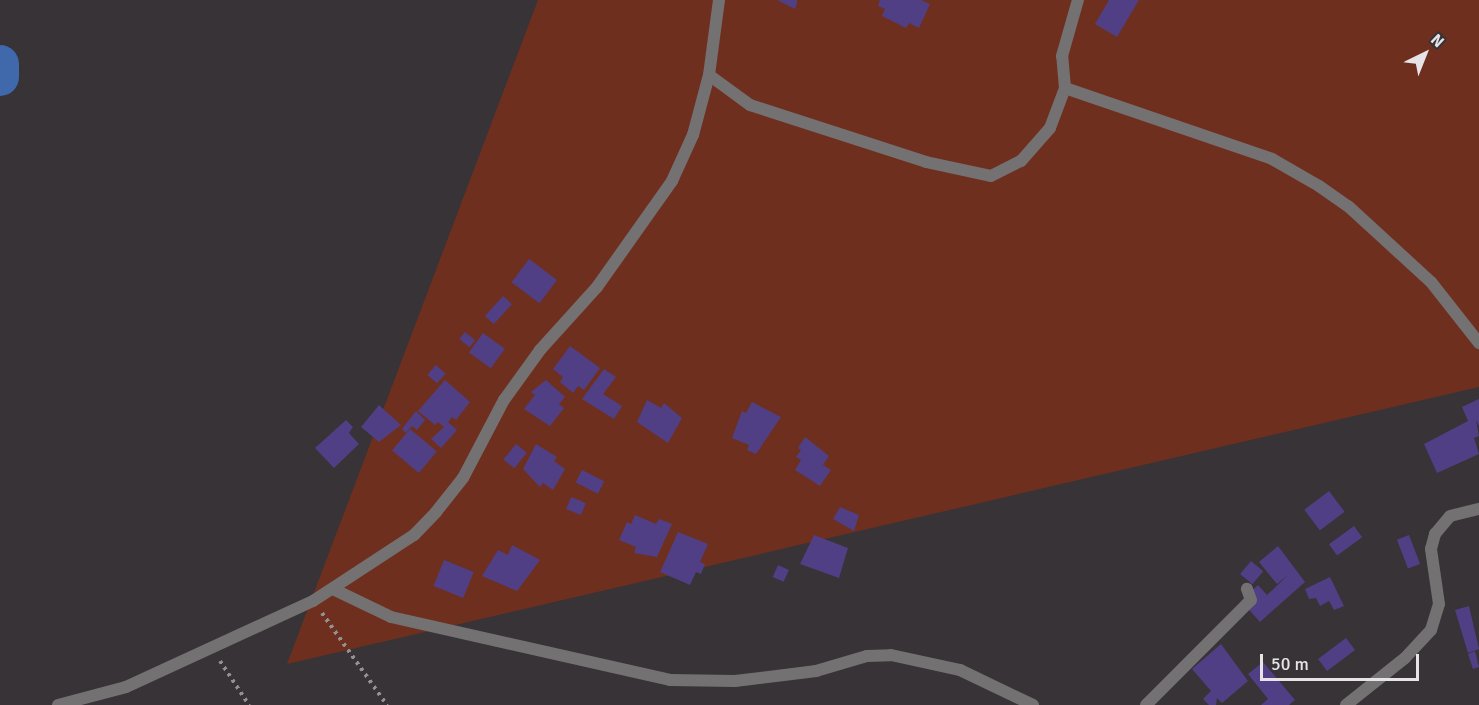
<!DOCTYPE html>
<style>
body{margin:0}
#map{position:relative;width:1479px;height:705px;overflow:hidden;background:#373337;font-family:Signika,sans-serif}
div>[style]{position:absolute}
.green>*{inset:0;background:#6f2f1f}
.river>*{height:38px;margin:-19px;padding:0 19px;transform-origin:19px;border-radius:19px;background:#3f69aa}
.building>*{inset:0;background:#503f84;transform-origin:0 0}
.path>*{height:4px;margin-top:-2px;transform-origin:0;background:repeating-linear-gradient(90deg,#949194 0 3px,transparent 0 7.5px)}
.street>*{height:12px;margin:-6px;padding:0 6px;transform-origin:6px;border-radius:6px;background:#747172}
span{translate:-50% -50%;white-space:nowrap;text-align:center;line-height:1.15;-webkit-text-stroke:4.5px #373337;paint-order:stroke}
.north{position:absolute;left:1395px;top:24px;width:60px;height:60px;-webkit-text-stroke:4px #373337;paint-order:stroke;rotate:43deg;font-size:16px;font-weight:700;line-height:24px;text-align:center;color:#e6e4e6}
.north::after{content:'';display:block;margin:auto;width:21px;height:27px;background:#e6e4e6;clip-path:polygon(50% 0,100% 100%,50% 72%,0 100%)}
.scale{position:absolute;left:1260px;top:654px;width:159px;height:27px;box-sizing:border-box;border:3px solid #e6e4e6;border-top:0;padding-left:8px;font-size:18px;line-height:21px;white-space:nowrap;color:#e6e4e6;-webkit-text-stroke:4px #373337;paint-order:stroke}
</style>
<div id="map">
<div class="green">
<div style="clip-path:polygon(538px 0,1479px 0,1479px 387px,287px 664px)"></div>
</div>
<div class="river">
<div style="left:0;top:64px;width:13px;rotate:90deg"></div>
</div>
<div class="building">
<div style="clip-path:polygon(777px 0,797px 0,797px 3px,795px 9px)"></div>
<div style="clip-path:polygon(880px 0,921px 0,930px 4px,919px 28px,909px 23px,906px 28px,882px 16px,885px 9px,878px 6px)"></div>
<div style="clip-path:polygon(1109px 0,1139px 0,1117px 37px,1095px 24px)"></div>
<div style="left:529px;top:259px;width:35px;height:29px;rotate:37deg"></div>
<div style="left:503px;top:296px;width:12px;height:27px;rotate:42deg"></div>
<div style="left:465px;top:332px;width:13px;height:9px;rotate:39deg"></div>
<div style="left:483px;top:333px;width:27px;height:24px;rotate:36deg"></div>
<div style="clip-path:polygon(570px 346px,600px 368px,584px 390px,578px 386px,573px 393px,560px 382px,563px 377px,553px 369px)"></div>
<div style="left:436px;top:365px;width:13px;height:13px;rotate:42deg"></div>
<div style="clip-path:polygon(604px 369px,616px 377px,603px 394px,622px 406px,614px 419px,582px 399px)"></div>
<div style="clip-path:polygon(445px 380px,470px 402px,456px 420px,452px 417px,448px 422px,457px 430px,441px 448px,431px 439px,444px 427px,438px 422px,435px 425px,418px 411px)"></div>
<div style="clip-path:polygon(546px 380px,565px 397px,559px 404px,564px 408px,550px 426px,524px 409px,535px 395px,531px 392px)"></div>
<div style="clip-path:polygon(1479px 399px,1479px 426px,1476px 420px,1479px 436px,1474px 438px,1479px 454px,1437px 473px,1424px 444px,1468px 421px,1462px 407px)"></div>
<div style="clip-path:polygon(647px 400px,661px 408px,664px 403px,682px 418px,668px 443px,637px 422px)"></div>
<div style="clip-path:polygon(752px 402px,781px 417px,756px 454px,747px 450px,749px 445px,732px 438px,742px 411px,746px 413px)"></div>
<div style="clip-path:polygon(379px 405px,401px 425px,379px 442px,361px 427px)"></div>
<div style="clip-path:polygon(416px 411px,425px 420px,417px 430px,412px 426px,406px 433px,402px 429px)"></div>
<div style="clip-path:polygon(346px 420px,353px 427px,349px 433px,359px 444px,334px 468px,315px 448px)"></div>
<div style="left:410px;top:429px;width:35px;height:28px;rotate:40deg"></div>
<div style="clip-path:polygon(805px 437px,829px 456px,823px 465px,831px 470px,820px 486px,795px 470px,801px 460px,796px 457px,801px 450px,798px 448px)"></div>
<div style="left:516px;top:444px;width:14px;height:20px;rotate:39deg"></div>
<div style="clip-path:polygon(536px 444px,557px 457px,554px 461px,565px 469px,553px 490px,543px 483px,540px 487px,523px 469px)"></div>
<div style="left:582px;top:470px;width:25px;height:14px;rotate:27deg"></div>
<div style="left:1329px;top:491px;width:26px;height:31px;rotate:53deg"></div>
<div style="left:571px;top:497px;width:16px;height:13px;rotate:22deg"></div>
<div style="clip-path:polygon(840px 507px,859px 515px,854px 531px,833px 519px)"></div>
<div style="clip-path:polygon(635px 515px,656px 524px,659px 519px,672px 524px,657px 557px,634px 553px,636px 547px,619px 540px,627px 522px,631px 524px)"></div>
<div style="left:1354px;top:526px;width:14px;height:31px;rotate:54deg"></div>
<div style="clip-path:polygon(678px 532px,708px 544px,700px 562px,705px 564px,701px 574px,696px 572px,690px 585px,660px 572px)"></div>
<div style="clip-path:polygon(814px 535px,848px 548px,839px 578px,800px 564px)"></div>
<div style="left:1409px;top:535px;width:31px;height:13px;rotate:69deg"></div>
<div style="clip-path:polygon(512px 545px,540px 560px,517px 591px,482px 576px,498px 550px,508px 555px)"></div>
<div style="clip-path:polygon(1278px 546px,1305px 582px,1260px 622px,1241px 601px,1258px 585px,1267px 595px,1288px 575px,1277px 584px,1259px 562px)"></div>
<div style="left:444px;top:560px;width:32px;height:28px;rotate:22deg"></div>
<div style="left:1251px;top:561px;width:16px;height:17px;rotate:40deg"></div>
<div style="left:778px;top:565px;width:12px;height:13px;rotate:24deg"></div>
<div style="clip-path:polygon(1330px 577px,1344px 606px,1334px 610px,1329px 601px,1320px 606px,1316px 598px,1309px 599px,1305px 589px)"></div>
<div style="clip-path:polygon(1469px 606px,1479px 649px,1468px 653px,1455px 610px)"></div>
<div style="left:1346px;top:638px;width:15px;height:35px;rotate:53deg"></div>
<div style="clip-path:polygon(1221px 644px,1248px 681px,1222px 703px,1217px 698px,1216px 705px,1209px 705px,1203px 699px,1211px 691px,1192px 669px)"></div>
<div style="clip-path:polygon(1475px 651px,1479px 667px,1473px 669px,1468px 654px)"></div>
<div style="clip-path:polygon(1263px 662px,1295px 700px,1289px 705px,1261px 705px,1268px 699px,1248px 674px)"></div>
</div>
<div class="path">
<div style="left:322px;top:613px;width:113px;rotate:54.8deg"></div>
<div style="left:220px;top:661px;width:53px;rotate:56.6deg"></div>
</div>
<div class="street">
<div style="left:709px;top:75px;width:51px;rotate:36.2deg"></div>
<div style="left:750px;top:105px;width:185px;rotate:17.9deg"></div>
<div style="left:926px;top:162px;width:66px;rotate:12.2deg"></div>
<div style="left:991px;top:176px;width:34px;rotate:-27deg"></div>
<div style="left:1021px;top:161px;width:44px;rotate:-48.7deg"></div>
<div style="left:1050px;top:128px;width:43px;rotate:-69.4deg"></div>
<div style="left:1065px;top:88px;width:32px;rotate:-95deg"></div>
<div style="left:1062px;top:56px;width:58px;rotate:-74.1deg"></div>
<div style="left:1065px;top:88px;width:219px;rotate:18.9deg"></div>
<div style="left:1272px;top:159px;width:54px;rotate:29.9deg"></div>
<div style="left:1319px;top:186px;width:35px;rotate:35deg"></div>
<div style="left:1348px;top:206px;width:113px;rotate:42.5deg"></div>
<div style="left:1431px;top:282px;width:78px;rotate:51.8deg"></div>
<div style="left:335px;top:590px;width:62px;rotate:25.7deg"></div>
<div style="left:391px;top:617px;width:286px;rotate:12.7deg"></div>
<div style="left:670px;top:680px;width:65px;rotate:0.9deg"></div>
<div style="left:735px;top:681px;width:82px;rotate:-7deg"></div>
<div style="left:816px;top:671px;width:53px;rotate:-16.4deg"></div>
<div style="left:867px;top:656px;width:24px;rotate:-2deg"></div>
<div style="left:891px;top:655px;width:71px;rotate:12.3deg"></div>
<div style="left:960px;top:670px;width:81px;rotate:25.6deg"></div>
<div style="left:58px;top:705px;width:70px;rotate:-14.8deg"></div>
<div style="left:126px;top:687px;width:206px;rotate:-24.7deg"></div>
<div style="left:313px;top:601px;width:121px;rotate:-33.2deg"></div>
<div style="left:414px;top:535px;width:32px;rotate:-46deg"></div>
<div style="left:436px;top:512px;width:43px;rotate:-51.5deg"></div>
<div style="left:463px;top:478px;width:88px;rotate:-62.3deg"></div>
<div style="left:504px;top:400px;width:62px;rotate:-54.2deg"></div>
<div style="left:540px;top:350px;width:85px;rotate:-47.9deg"></div>
<div style="left:597px;top:287px;width:130px;rotate:-54.7deg"></div>
<div style="left:672px;top:181px;width:51px;rotate:-65.5deg"></div>
<div style="left:693px;top:135px;width:62px;rotate:-75.1deg"></div>
<div style="left:709px;top:75px;width:76px;rotate:-82.4deg"></div>
<div style="left:1146px;top:705px;width:148px;rotate:-45deg"></div>
<div style="left:1251px;top:600px;width:12px;rotate:-110deg"></div>
<div style="left:1346px;top:705px;width:75px;rotate:-38.5deg"></div>
<div style="left:1405px;top:658px;width:38px;rotate:-47deg"></div>
<div style="left:1431px;top:630px;width:27px;rotate:-73deg"></div>
<div style="left:1439px;top:604px;width:56px;rotate:-98.3deg"></div>
<div style="left:1431px;top:549px;width:16px;rotate:-75deg"></div>
<div style="left:1435px;top:534px;width:23px;rotate:-50deg"></div>
<div style="left:1450px;top:516px;width:30px;rotate:-14deg"></div>
</div>
<div class="north">N</div>
<div class="scale">50 m</div>
</div>
